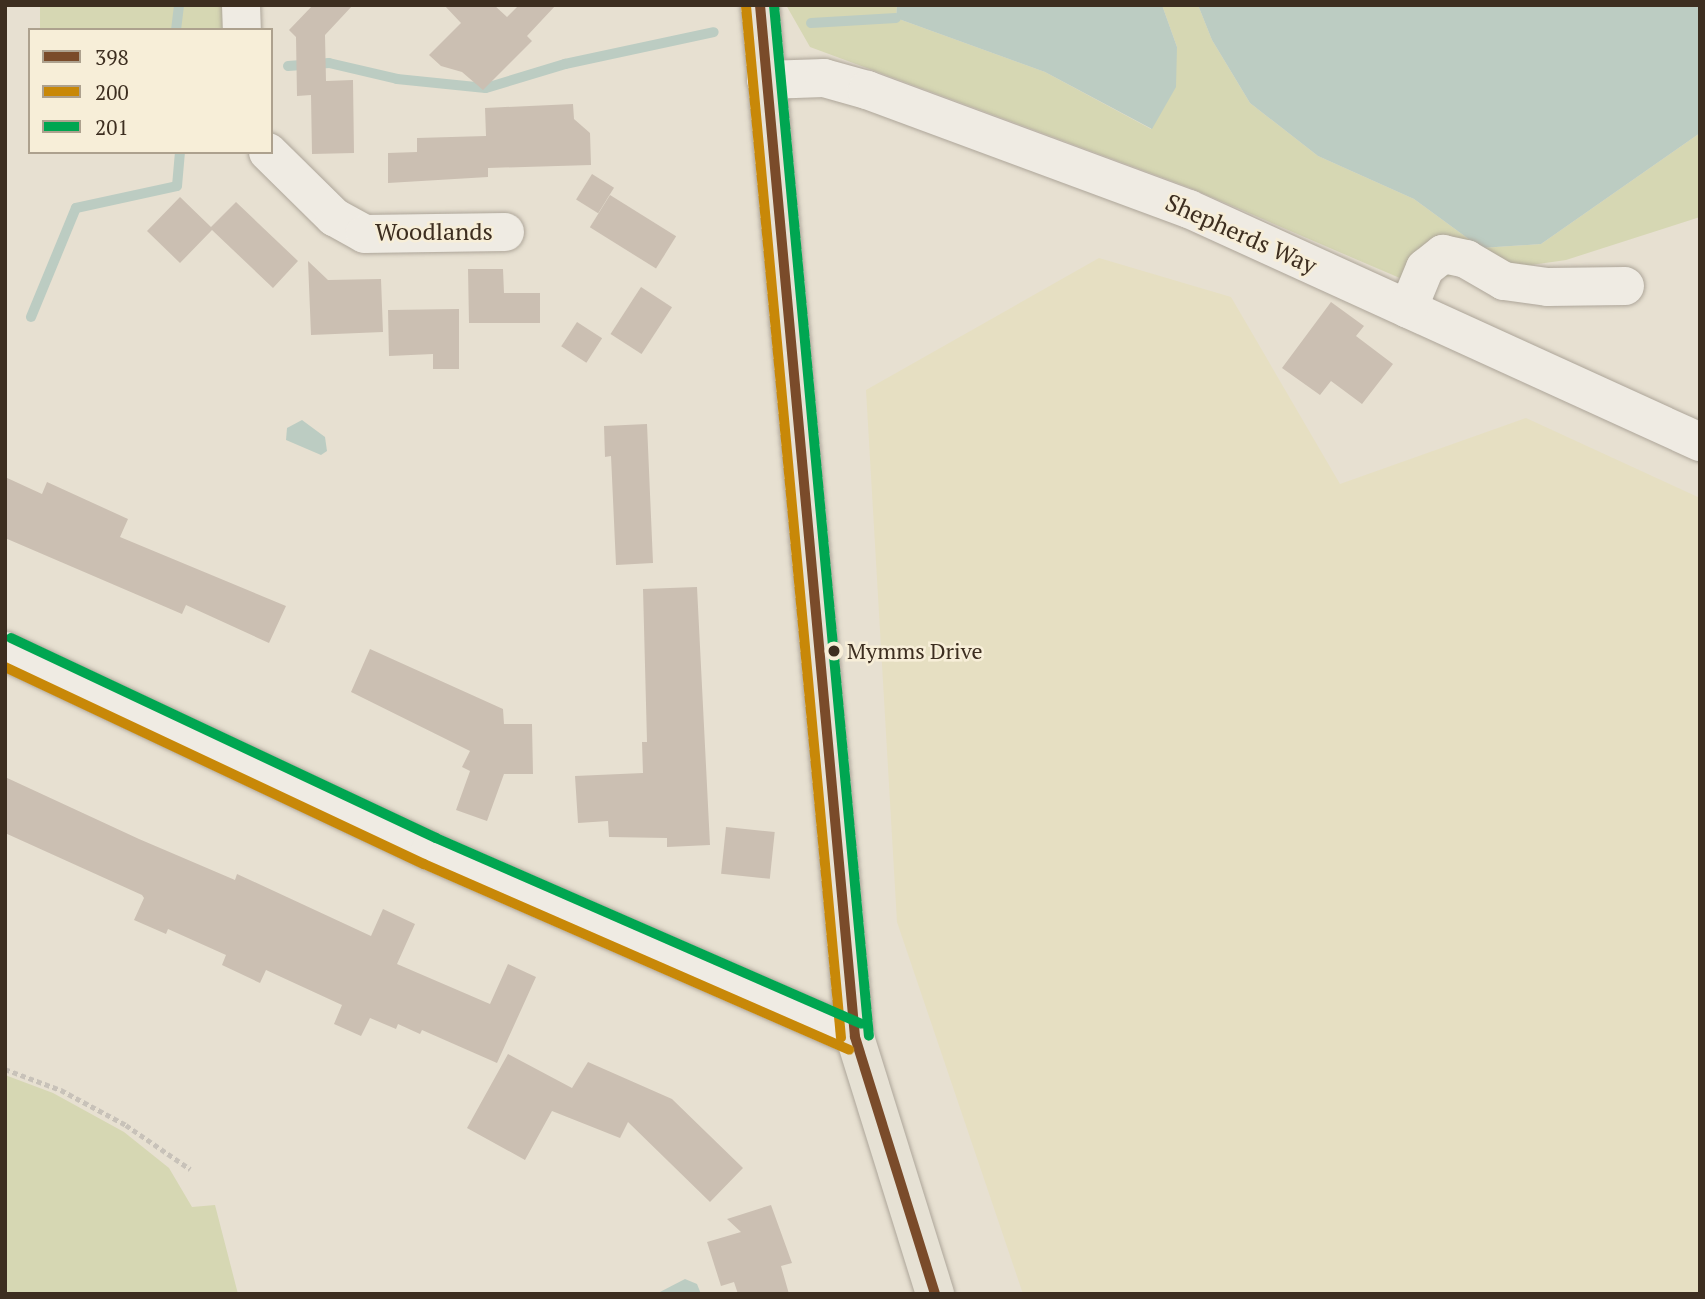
<!DOCTYPE html>
<style>
body{margin:0}
#map{position:relative;width:1705px;height:1299px;overflow:hidden;background:#e7e0d1;font-family:"PT Serif",serif}
div>[style]{position:absolute}
.farmland>*{inset:0;background:#e6dfc2}
.green>*{inset:0;background:#d6d7b3;transform-origin:0 0}
.water>*{inset:0;background:#bcccc2}
.stream>*{height:10px;margin:-5px;padding:0 5px;transform-origin:5px;border-radius:5px;background:#bcccc2}
.building>*{inset:0;background:#cbbfb2;transform-origin:0 0}
.path>*{height:4.5px;margin-top:-2.25px;transform-origin:0;background:repeating-linear-gradient(90deg,#c8c2b9 0 5px,transparent 0 8.5px)}
.roads{filter:drop-shadow(0 0 2px #ada599) drop-shadow(0 0 2px #ada599)}
.minor>*{height:38px;margin:-19px;padding:0 19px;transform-origin:19px;border-radius:19px;background:#efebe3}
.major>*{height:38px;margin:-19px;padding:0 19px;transform-origin:19px;border-radius:19px;background:#e6e1d4}
.bus-1>*{height:10px;margin:-5px;padding:0 5px;transform-origin:5px;border-radius:5px;background:#7a4b2a}
.bus-2>*{height:10px;margin:-5px;padding:0 5px;transform-origin:5px;border-radius:5px;background:#c88808}
.bus-3>*{height:10px;margin:-5px;padding:0 5px;transform-origin:5px;border-radius:5px;background:#00a651}
.dots>*{width:19px;height:19px;translate:-50% -50%;box-sizing:border-box;border:4px solid #f7eed8;border-radius:50%}
span{translate:-50% -50%;white-space:nowrap;text-align:center;line-height:1.15;-webkit-text-stroke:5px #f7eed8;paint-order:stroke}
.bus-label{font-size:22px;color:#3d2e20}
.left{translate:0 -50%;text-align:left}
.street-label{font-size:24px;color:#3d2e20}
.frame{position:absolute;inset:0;border:7px solid #3d2e20;pointer-events:none}
.legend{position:absolute;left:28px;top:28px;width:245px;height:126px;box-sizing:border-box;background:#f7eed8;border:2px solid #ada18e;margin:0;padding:9px 12px;list-style:none;font-size:21px;color:#3d2e20}
.legend li{display:flex;align-items:center;gap:14px;height:35px}
.legend b{width:35px;border:2px solid #ada18e}
</style>
<div id="map">
<div class="farmland">
<div style="clip-path:polygon(1099px 258px,1231px 297px,1340px 484px,1526px 418px,1700px 498px,1700px 1294px,1023px 1294px,897px 922px,866px 390px)"></div>
</div>
<div class="green">
<div style="left:40px;top:5px;width:184px;height:28px"></div>
<div style="clip-path:polygon(786px 5px,897px 5px,896px 18px,1045px 72px,1151px 129px,1177px 47px,1162px 5px,1198px 5px,1212px 40px,1250px 103px,1318px 156px,1414px 199px,1481px 248px,1541px 244px,1700px 133px,1700px 217px,1566px 260px,1409px 282px,1188px 187px,810px 47px)"></div>
<div style="clip-path:polygon(5px 1075px,53px 1093px,124px 1132px,169px 1168px,192px 1207px,215px 1205px,238px 1294px,5px 1294px)"></div>
</div>
<div class="water">
<div style="clip-path:polygon(897px 5px,1162px 5px,1177px 47px,1176px 87px,1152px 129px,1045px 72px,896px 18px)"></div>
<div style="clip-path:polygon(1198px 5px,1700px 5px,1700px 133px,1541px 244px,1481px 248px,1414px 199px,1318px 156px,1250px 103px,1212px 40px)"></div>
<div style="clip-path:polygon(302px 420px,325px 437px,327px 451px,321px 455px,286px 440px,287px 428px)"></div>
<div style="clip-path:polygon(685px 1279px,697px 1284px,701px 1294px,656px 1294px)"></div>
</div>
<div class="stream">
<div style="left:811px;top:23px;width:85px;rotate:-3.4deg"></div>
<div style="left:176px;top:30px;width:25px;rotate:-83deg"></div>
<div style="left:288px;top:66px;width:41px;rotate:-4.2deg"></div>
<div style="left:329px;top:63px;width:70px;rotate:13.2deg"></div>
<div style="left:397px;top:79px;width:89px;rotate:5.8deg"></div>
<div style="left:486px;top:88px;width:83px;rotate:-16.9deg"></div>
<div style="left:565px;top:64px;width:152px;rotate:-12.1deg"></div>
<div style="left:31px;top:317px;width:118px;rotate:-67.6deg"></div>
<div style="left:76px;top:208px;width:103px;rotate:-12.3deg"></div>
<div style="left:177px;top:186px;width:34px;rotate:-85deg"></div>
</div>
<div class="building">
<div style="clip-path:polygon(313px 5px,353px 5px,325px 35px,326px 81px,353px 80px,354px 153px,312px 154px,311px 95px,297px 96px,296px 37px,289px 30px)"></div>
<div style="clip-path:polygon(444px 5px,494px 5px,507px 17px,519px 5px,556px 5px,527px 36px,532px 41px,483px 90px,462px 72px,441px 66px,429px 55px,461px 23px)"></div>
<div style="clip-path:polygon(573px 104px,574px 119px,590px 133px,591px 165px,488px 168px,488px 177px,388px 183px,388px 153px,417px 152px,417px 138px,486px 136px,485px 108px)"></div>
<div style="left:592px;top:174px;width:26px;height:30px;rotate:32deg"></div>
<div style="left:610px;top:195px;width:78px;height:38px;rotate:32deg"></div>
<div style="clip-path:polygon(180px 197px,211px 227px,236px 202px,298px 261px,273px 288px,212px 230px,180px 263px,147px 231px)"></div>
<div style="clip-path:polygon(308px 261px,328px 280px,381px 279px,383px 332px,311px 335px)"></div>
<div style="clip-path:polygon(468px 269px,503px 269px,504px 293px,540px 293px,540px 323px,469px 323px)"></div>
<div style="left:641px;top:287px;width:37px;height:56px;rotate:33deg"></div>
<div style="clip-path:polygon(1331px 302px,1364px 326px,1356px 336px,1393px 364px,1362px 404px,1331px 381px,1320px 395px,1282px 368px)"></div>
<div style="clip-path:polygon(459px 309px,459px 369px,433px 369px,433px 354px,389px 356px,388px 310px)"></div>
<div style="left:577px;top:322px;width:30px;height:29px;rotate:33deg"></div>
<div style="clip-path:polygon(647px 424px,653px 563px,616px 565px,611px 456px,605px 457px,604px 426px)"></div>
<div style="clip-path:polygon(5px 477px,42px 494px,47px 482px,128px 519px,120px 537px,286px 606px,269px 643px,186px 605px,182px 614px,5px 538px)"></div>
<div style="clip-path:polygon(697px 587px,710px 845px,667px 847px,667px 838px,609px 837px,608px 821px,578px 823px,575px 776px,643px 773px,642px 742px,647px 742px,643px 589px)"></div>
<div style="clip-path:polygon(370px 649px,503px 709px,504px 724px,532px 724px,533px 774px,504px 774px,487px 821px,456px 810px,470px 771px,462px 767px,470px 751px,351px 692px)"></div>
<div style="clip-path:polygon(5px 777px,139px 839px,235px 880px,237px 874px,371px 936px,383px 909px,415px 924px,397px 964px,490px 1004px,508px 964px,536px 977px,497px 1063px,422px 1030px,420px 1034px,398px 1024px,396px 1029px,370px 1018px,361px 1036px,334px 1024px,342px 1005px,266px 970px,260px 983px,222px 965px,226px 955px,168px 929px,166px 934px,134px 920px,144px 898px,142px 895px,5px 833px)"></div>
<div style="left:726px;top:827px;width:49px;height:47px;rotate:6deg"></div>
<div style="clip-path:polygon(508px 1054px,572px 1088px,588px 1062px,672px 1099px,743px 1168px,710px 1202px,628px 1122px,620px 1138px,552px 1111px,525px 1160px,467px 1128px)"></div>
<div style="clip-path:polygon(771px 1205px,792px 1263px,781px 1266px,789px 1294px,738px 1294px,734px 1282px,721px 1286px,707px 1242px,741px 1232px,727px 1219px)"></div>
</div>
<div class="path">
<div style="left:5px;top:1069px;width:60px;rotate:20.6deg"></div>
<div style="left:61px;top:1090px;width:74px;rotate:28.3deg"></div>
<div style="left:126px;top:1125px;width:78px;rotate:34.5deg"></div>
</div>
<div class="roads">
<div class="minor">
<div style="left:241px;top:5px;width:25px;rotate:88deg"></div>
<div style="left:766px;top:80px;width:58px;rotate:-2deg"></div>
<div style="left:824px;top:78px;width:45px;rotate:15.6deg"></div>
<div style="left:867px;top:90px;width:343px;rotate:20.3deg"></div>
<div style="left:1189px;top:209px;width:562px;rotate:24.51deg"></div>
<div style="left:268px;top:152px;width:93px;rotate:44.6deg"></div>
<div style="left:334px;top:217px;width:35px;rotate:29deg"></div>
<div style="left:365px;top:234px;width:140px;rotate:-0.8deg"></div>
<div style="left:1408px;top:309px;width:44px;rotate:-67.5deg"></div>
<div style="left:1425px;top:268px;width:23px;rotate:-38deg"></div>
<div style="left:1443px;top:254px;width:24px;rotate:12deg"></div>
<div style="left:1466px;top:259px;width:44px;rotate:30.1deg"></div>
<div style="left:1504px;top:281px;width:44px;rotate:7.8deg"></div>
<div style="left:1548px;top:287px;width:77px;rotate:-0.7deg"></div>
<div style="left:5px;top:651px;width:470px;rotate:25.2deg"></div>
<div style="left:430px;top:851px;width:464px;rotate:23.6deg"></div>
</div>
<div class="major">
<div style="left:760px;top:5px;width:1036px;rotate:84.74deg"></div>
<div style="left:855px;top:1037px;width:269px;rotate:72.7deg"></div>
</div>
</div>
<div class="bus-1">
<div style="left:760px;top:5px;width:1036px;rotate:84.74deg"></div>
<div style="left:855px;top:1037px;width:269px;rotate:72.7deg"></div>
</div>
<div class="bus-2">
<div style="left:746px;top:6px;width:1036px;rotate:84.74deg"></div>
<div style="left:5px;top:667px;width:463px;rotate:25.2deg"></div>
<div style="left:424px;top:864px;width:464px;rotate:23.6deg"></div>
</div>
<div class="bus-3">
<div style="left:774px;top:5px;width:1035px;rotate:84.74deg"></div>
<div style="left:11px;top:638px;width:470px;rotate:25.2deg"></div>
<div style="left:436px;top:838px;width:464px;rotate:23.6deg"></div>
</div>
<div class="dots">
<div style="left:834px;top:651px;background:#3d2e20"></div>
</div>
<div class="bus-label">
<span class="left" style="left:847px;top:651px">Mymms Drive</span>
</div>
<div class="street-label">
<span style="left:434px;top:232px">Woodlands</span>
<span style="left:1241px;top:234px;rotate:24deg">Shepherds Way</span>
</div>
<div class="frame"></div>
<ul class="legend">
<li><b style="height:9px;background:#7a4b2a"></b>398</li>
<li><b style="height:9px;background:#c88808"></b>200</li>
<li><b style="height:9px;background:#00a651"></b>201</li>
</ul>
</div>
